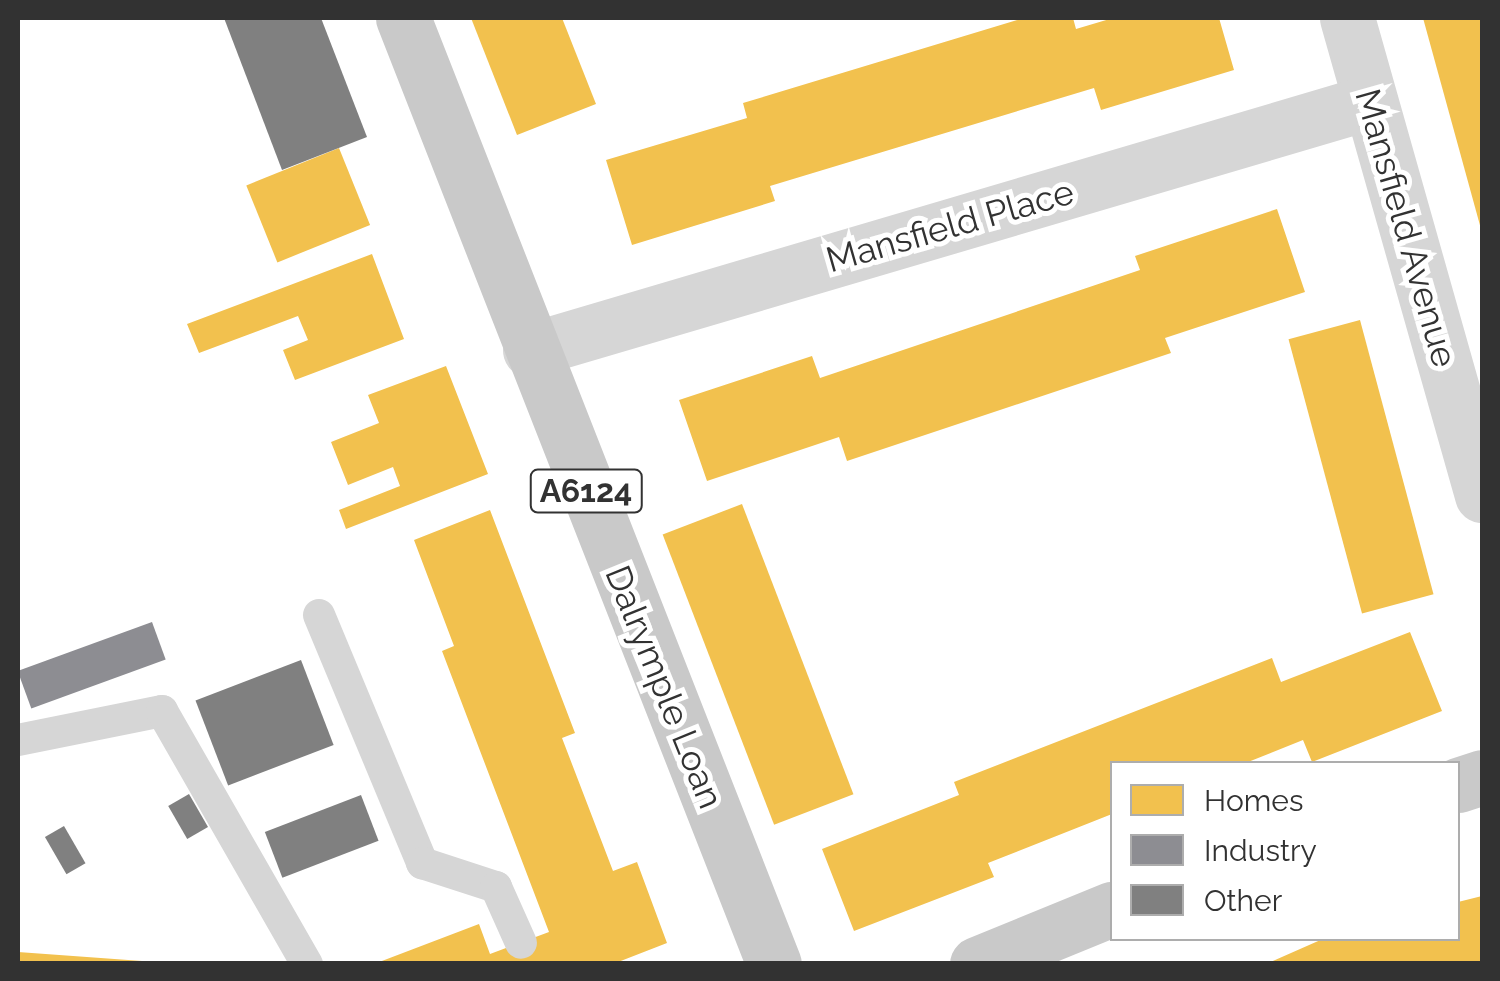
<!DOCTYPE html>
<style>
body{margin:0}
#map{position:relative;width:1500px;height:981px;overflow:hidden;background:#fff;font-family:Raleway,sans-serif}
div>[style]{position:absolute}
.homes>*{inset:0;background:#f2c14e;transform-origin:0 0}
.industry>*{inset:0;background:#8d8d92;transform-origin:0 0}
.building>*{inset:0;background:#808080;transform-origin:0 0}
.service>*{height:32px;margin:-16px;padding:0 16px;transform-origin:16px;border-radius:16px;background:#d6d6d6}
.minor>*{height:55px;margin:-27.5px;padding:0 27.5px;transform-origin:27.5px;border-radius:27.5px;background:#d6d6d6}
.primary>*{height:55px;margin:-27.5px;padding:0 27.5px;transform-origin:27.5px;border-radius:27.5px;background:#c9c9c9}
span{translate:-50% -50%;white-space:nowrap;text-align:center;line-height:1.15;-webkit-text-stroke:10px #fff;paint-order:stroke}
.shield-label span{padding:2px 8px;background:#fff;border:2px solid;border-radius:8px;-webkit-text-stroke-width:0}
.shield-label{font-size:32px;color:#323232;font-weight:700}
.street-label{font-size:35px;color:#323232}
.frame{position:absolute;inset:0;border:20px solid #323232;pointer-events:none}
.legend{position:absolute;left:1110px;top:761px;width:350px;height:180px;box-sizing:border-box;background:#fff;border:2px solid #adadad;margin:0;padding:12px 18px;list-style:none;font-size:30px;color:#323232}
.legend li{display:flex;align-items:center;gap:20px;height:50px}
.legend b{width:50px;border:2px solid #adadad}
</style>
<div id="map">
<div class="homes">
<div style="clip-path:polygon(471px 18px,562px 18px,596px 104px,517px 135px)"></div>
<div style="clip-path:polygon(1024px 18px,1073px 18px,1076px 29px,1113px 18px,1219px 18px,1234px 70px,1101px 110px,1094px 88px,770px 186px,775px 201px,632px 245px,606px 160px,747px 118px,743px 103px)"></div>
<div style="clip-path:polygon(1423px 18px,1482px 18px,1482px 229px,1481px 229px)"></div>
<div style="left:339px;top:148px;width:83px;height:100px;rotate:68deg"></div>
<div style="clip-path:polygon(1277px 209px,1305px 292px,1165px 338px,1171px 353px,847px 461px,839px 437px,707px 481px,679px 400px,812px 356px,820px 378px,1140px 270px,1135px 256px)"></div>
<div style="clip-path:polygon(372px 254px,404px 339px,295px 380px,283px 350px,308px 340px,298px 316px,199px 353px,187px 324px)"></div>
<div style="left:1360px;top:320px;width:284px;height:74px;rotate:75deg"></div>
<div style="clip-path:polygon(446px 366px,488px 474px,346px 529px,339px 510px,400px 486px,393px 467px,348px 485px,331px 442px,379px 423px,368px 395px)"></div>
<div style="left:742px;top:504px;width:311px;height:85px;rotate:69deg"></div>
<div style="clip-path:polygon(490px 510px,575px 733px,562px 738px,613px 871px,637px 862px,667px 943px,613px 964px,374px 964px,479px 924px,490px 954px,549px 932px,442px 651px,454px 646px,414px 540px)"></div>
<div style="clip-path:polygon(1410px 632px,1442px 711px,1312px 762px,1303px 740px,1243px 764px,1112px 764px,1112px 814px,988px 863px,994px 877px,854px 931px,822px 849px,959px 795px,954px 782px,1272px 658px,1281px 682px)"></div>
<div style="clip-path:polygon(1482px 896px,1482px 964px,1266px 964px,1325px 938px,1458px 938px,1458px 902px)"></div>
<div style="clip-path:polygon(18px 952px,142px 961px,141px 964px,18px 964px)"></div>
</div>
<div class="industry">
<div style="left:152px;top:622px;width:40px;height:143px;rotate:70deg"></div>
</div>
<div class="building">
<div style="clip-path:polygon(224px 18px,321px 18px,367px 137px,282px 170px)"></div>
<div style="left:301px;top:660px;width:91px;height:113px;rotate:69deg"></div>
<div style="left:189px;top:794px;width:38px;height:24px;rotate:60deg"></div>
<div style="left:361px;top:795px;width:49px;height:103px;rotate:69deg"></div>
<div style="left:64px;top:826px;width:43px;height:22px;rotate:60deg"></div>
</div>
<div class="service">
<div style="left:319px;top:615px;width:269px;rotate:67.4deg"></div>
<div style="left:422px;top:863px;width:78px;rotate:18deg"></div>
<div style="left:496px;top:887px;width:61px;rotate:65.9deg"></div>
<div style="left:18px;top:740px;width:147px;rotate:-11.4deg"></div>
<div style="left:162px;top:711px;width:292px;rotate:60.2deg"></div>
</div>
<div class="minor">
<div style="left:1347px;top:18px;width:496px;rotate:74.2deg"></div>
<div style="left:530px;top:350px;width:876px;rotate:-16.45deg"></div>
</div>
<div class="primary">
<div style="left:403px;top:18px;width:1016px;rotate:68.59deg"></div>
<div style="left:1458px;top:785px;width:25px;rotate:-18deg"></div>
<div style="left:977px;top:964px;width:146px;rotate:-22.2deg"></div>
</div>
<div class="shield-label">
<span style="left:586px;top:491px">A6124</span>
</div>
<div class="street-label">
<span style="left:950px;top:226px;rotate:-16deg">Mansfield Place</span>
<span style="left:1406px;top:228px;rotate:74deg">Mansfield Avenue</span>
<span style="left:664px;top:687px;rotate:68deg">Dalrymple Loan</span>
</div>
<div class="frame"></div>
<ul class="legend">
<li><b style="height:28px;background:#f2c14e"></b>Homes</li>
<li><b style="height:28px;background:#8d8d92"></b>Industry</li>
<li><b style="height:28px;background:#808080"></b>Other</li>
</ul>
</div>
